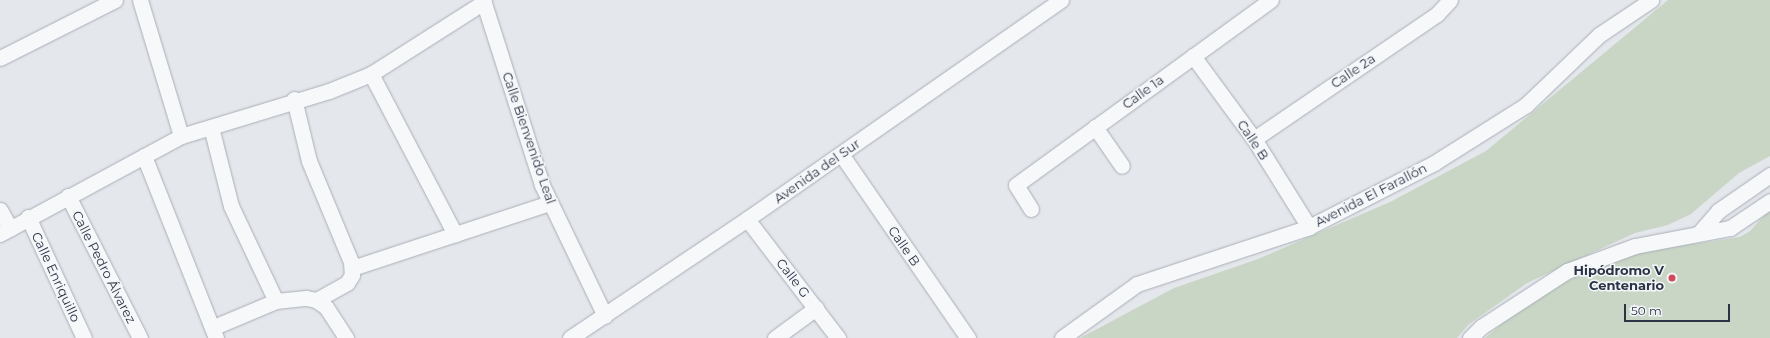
<!DOCTYPE html>
<meta charset="utf-8">
<style>
body{margin:0}
#map{position:relative;width:1770px;height:338px;overflow:hidden;background:#e4e7ec;font-family:Montserrat,sans-serif}
div>[style]{position:absolute}
.green>*{inset:0;background:#c9d6c5}
.roads{filter:drop-shadow(0 0 1px #a9aeb7) drop-shadow(0 0 1px #a9aeb7)}
.minor>*{height:15px;margin:-7.5px;padding:0 7.5px;transform-origin:7.5px;border-radius:7.5px;background:#f7f8fa}
.dots>*{width:11px;height:11px;translate:-50% -50%;box-sizing:border-box;border:2px solid #f4f6f9;border-radius:50%}
span{translate:-50% -50%;white-space:nowrap;text-align:center;line-height:1.15;-webkit-text-stroke:3px #f4f6f9;paint-order:stroke}
.street-label{font-size:13px;color:#2b3445}
.poi-label{font-size:13px;color:#2b3445;font-weight:700}
.right{translate:-100% -50%;text-align:right}
.scale{position:absolute;left:1624px;top:304px;width:106px;height:18px;box-sizing:border-box;border:2px solid #2b3445;border-top:0;padding-left:5px;font-size:12px;line-height:14px;white-space:nowrap;color:#2b3445;-webkit-text-stroke:3px #f4f6f9;paint-order:stroke}
</style>
<div id="map">
<div class="green">
<div style="clip-path:polygon(1668px 0,1770px 0,1770px 156px,1739px 173px,1691px 214px,1668px 225px,1635px 233px,1527px 283px,1468px 325px,1457px 338px,1080px 338px,1174px 288px,1258px 259px,1390px 202px,1486px 151px)"></div>
<div style="clip-path:polygon(1770px 209px,1770px 338px,1485px 338px,1511px 316px,1548px 291px,1601px 264px,1647px 251px,1740px 237px,1750px 231px)"></div>
</div>
<div class="roads">
<div class="minor">
<div style="left:140px;top:0;width:142px;rotate:73.2deg"></div>
<div style="left:483px;top:0;width:194px;rotate:72.3deg"></div>
<div style="left:542px;top:185px;width:145px;rotate:64.3deg"></div>
<div style="left:1193px;top:56px;width:103px;rotate:53.7deg"></div>
<div style="left:1254px;top:139px;width:104px;rotate:58deg"></div>
<div style="left:0;top:58px;width:129px;rotate:-26.8deg"></div>
<div style="left:371px;top:74px;width:181px;rotate:62.3deg"></div>
<div style="left:294px;top:99px;width:64px;rotate:76.4deg"></div>
<div style="left:309px;top:161px;width:109px;rotate:67.4deg"></div>
<div style="left:351px;top:262px;width:13px;rotate:86deg"></div>
<div style="left:352px;top:275px;width:9px;rotate:122deg"></div>
<div style="left:347px;top:283px;width:35px;rotate:151deg"></div>
<div style="left:211px;top:127px;width:81px;rotate:75.8deg"></div>
<div style="left:231px;top:206px;width:105px;rotate:64.7deg"></div>
<div style="left:1095px;top:127px;width:47px;rotate:55.3deg"></div>
<div style="left:1254px;top:139px;width:222px;rotate:-34.3deg"></div>
<div style="left:1437px;top:14px;width:19px;rotate:-47deg"></div>
<div style="left:841px;top:154px;width:224px;rotate:55.4deg"></div>
<div style="left:144px;top:156px;width:196px;rotate:68.4deg"></div>
<div style="left:68px;top:196px;width:159px;rotate:63.1deg"></div>
<div style="left:1031px;top:209px;width:28px;rotate:-122deg"></div>
<div style="left:1016px;top:185px;width:315px;rotate:-36deg"></div>
<div style="left:0;top:210px;width:21px;rotate:61deg"></div>
<div style="left:28px;top:217px;width:133px;rotate:65.2deg"></div>
<div style="left:747px;top:219px;width:150px;rotate:52.6deg"></div>
<div style="left:1700px;top:232px;width:28px;rotate:-49deg"></div>
<div style="left:1718px;top:211px;width:63px;rotate:-34.7deg"></div>
<div style="left:0;top:234px;width:206px;rotate:-28.4deg"></div>
<div style="left:181px;top:136px;width:155px;rotate:-16.9deg"></div>
<div style="left:329px;top:91px;width:45px;rotate:-22deg"></div>
<div style="left:371px;top:74px;width:134px;rotate:-32.5deg"></div>
<div style="left:352px;top:268px;width:208px;rotate:-18.2deg"></div>
<div style="left:214px;top:327px;width:67px;rotate:-22.8deg"></div>
<div style="left:276px;top:301px;width:30px;rotate:-6deg"></div>
<div style="left:306px;top:298px;width:10px;rotate:11deg"></div>
<div style="left:316px;top:300px;width:12px;rotate:35deg"></div>
<div style="left:326px;top:307px;width:37px;rotate:57deg"></div>
<div style="left:570px;top:338px;width:213px;rotate:-33.9deg"></div>
<div style="left:747px;top:219px;width:383px;rotate:-34.9deg"></div>
<div style="left:775px;top:338px;width:51px;rotate:-36.2deg"></div>
<div style="left:1062px;top:338px;width:92px;rotate:-35.8deg"></div>
<div style="left:1137px;top:284px;width:181px;rotate:-18.3deg"></div>
<div style="left:1309px;top:227px;width:140px;rotate:-27.1deg"></div>
<div style="left:1434px;top:163px;width:109px;rotate:-32.2deg"></div>
<div style="left:1526px;top:105px;width:101px;rotate:-43.8deg"></div>
<div style="left:1599px;top:35px;width:63px;rotate:-33.9deg"></div>
<div style="left:1470px;top:338px;width:16px;rotate:-45deg"></div>
<div style="left:1481px;top:327px;width:103px;rotate:-33.1deg"></div>
<div style="left:1567px;top:271px;width:72px;rotate:-20.2deg"></div>
<div style="left:1635px;top:246px;width:97px;rotate:-10.7deg"></div>
<div style="left:1730px;top:228px;width:48px;rotate:-34deg"></div>
</div>
</div>
<div class="dots">
<div style="left:1672px;top:278px;background:#d1495b"></div>
</div>
<div class="street-label">
<span style="left:1353px;top:71px;rotate:-34deg">Calle 2a</span>
<span style="left:1143px;top:92px;rotate:-36deg">Calle 1a</span>
<span style="left:529px;top:138px;rotate:71deg">Calle Bienvenido Leal</span>
<span style="left:1253px;top:140px;rotate:56deg">Calle B</span>
<span style="left:817px;top:171px;rotate:-35deg">Avenida del Sur</span>
<span style="left:1371px;top:195px;rotate:-27deg">Avenida El Farallón</span>
<span style="left:904px;top:246px;rotate:55deg">Calle B</span>
<span style="left:104px;top:267px;rotate:63deg">Calle Pedro Álvarez</span>
<span style="left:56px;top:277px;rotate:65deg">Calle Enriquillo</span>
<span style="left:793px;top:278px;rotate:52deg">Calle G</span>
</div>
<div class="poi-label">
<span class="right" style="left:1664px;top:278px">Hipódromo V<br>Centenario</span>
</div>
<div class="scale">50 m</div>
</div>
